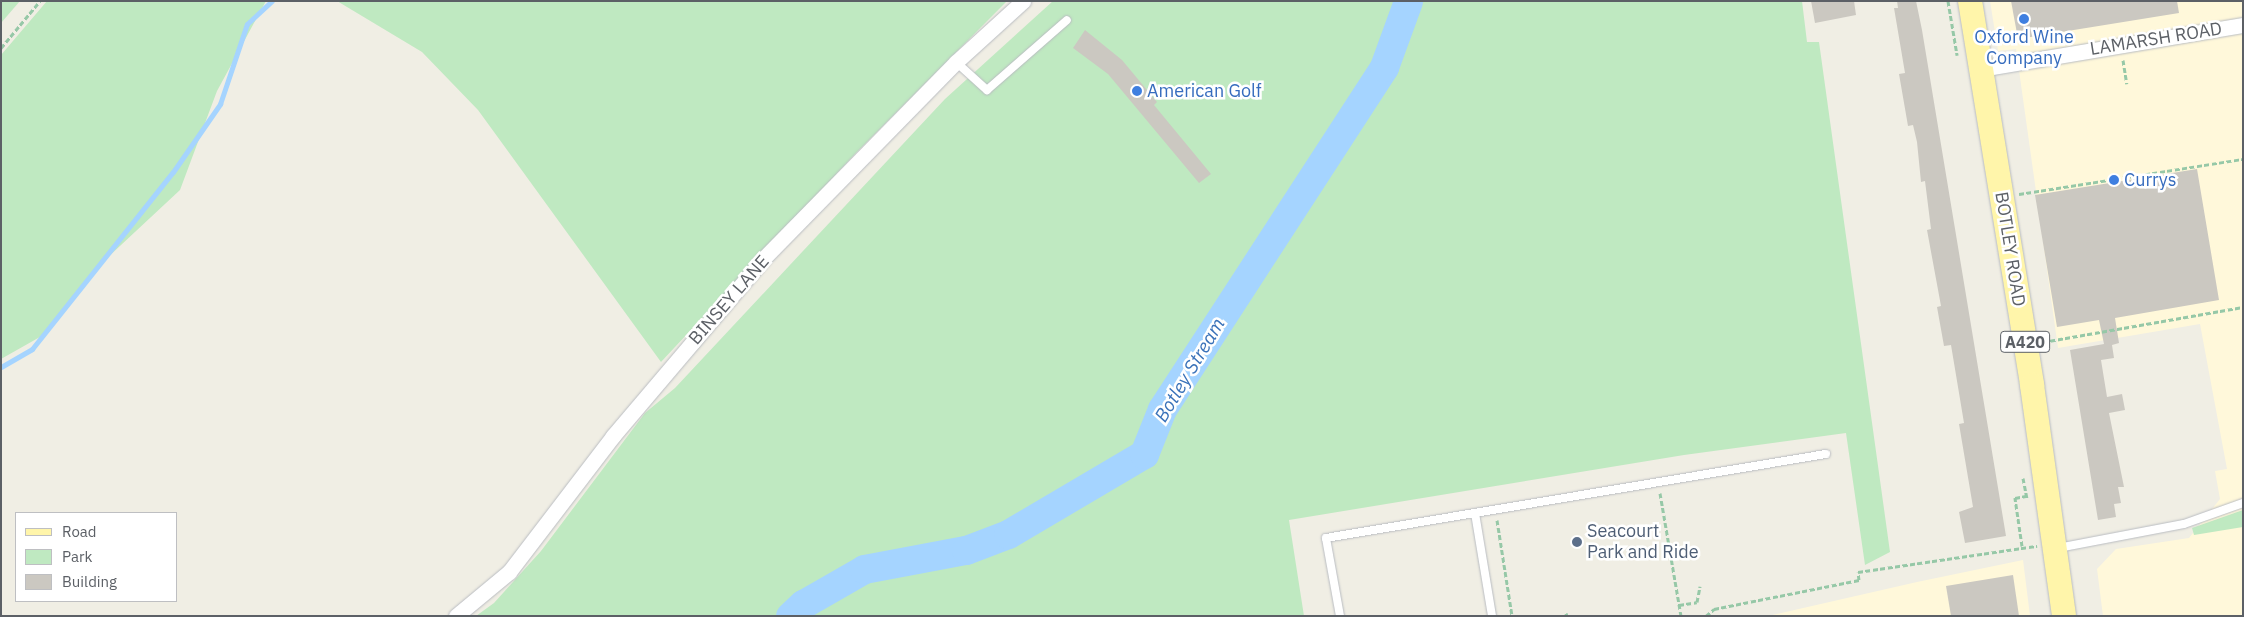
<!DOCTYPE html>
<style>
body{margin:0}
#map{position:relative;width:2244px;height:617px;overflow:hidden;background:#f0eee4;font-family:"IBM Plex Sans",sans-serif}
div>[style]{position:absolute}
.commercial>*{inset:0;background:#fff8da}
.green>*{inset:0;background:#bfe9c1}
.stream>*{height:5px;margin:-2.5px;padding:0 2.5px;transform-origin:2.5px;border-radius:2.5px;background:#a5d4ff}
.river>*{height:29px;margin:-14.5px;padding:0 14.5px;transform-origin:14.5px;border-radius:14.5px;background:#a5d4ff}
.building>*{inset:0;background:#cbc8c1}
.path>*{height:3px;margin-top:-1.5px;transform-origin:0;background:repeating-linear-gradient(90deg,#96c8a7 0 5px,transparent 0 7.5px)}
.roads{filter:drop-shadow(0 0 1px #b9bcc1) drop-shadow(0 0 1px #b9bcc1)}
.service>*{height:8px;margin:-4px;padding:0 4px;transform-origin:4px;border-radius:4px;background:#fff}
.minor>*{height:15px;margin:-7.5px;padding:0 7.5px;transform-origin:7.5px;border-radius:7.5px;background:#fff}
.primary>*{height:24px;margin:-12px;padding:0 12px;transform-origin:12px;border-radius:12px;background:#fff5aa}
.dots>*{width:14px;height:14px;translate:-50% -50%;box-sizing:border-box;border:2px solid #fff;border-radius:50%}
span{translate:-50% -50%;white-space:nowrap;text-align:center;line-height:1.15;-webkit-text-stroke:5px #fff;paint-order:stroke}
.shield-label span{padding:1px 4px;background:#fff;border:1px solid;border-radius:4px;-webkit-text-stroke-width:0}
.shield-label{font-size:16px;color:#5c6066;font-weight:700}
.shop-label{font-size:18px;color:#366cbe}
.left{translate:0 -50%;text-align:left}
.street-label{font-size:18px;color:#5c6066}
.service-label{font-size:18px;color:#4e5e75}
.water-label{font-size:19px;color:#3a72b9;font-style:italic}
.frame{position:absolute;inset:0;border:2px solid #5c6066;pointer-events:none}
.legend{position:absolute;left:15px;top:512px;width:162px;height:90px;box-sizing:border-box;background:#fff;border:1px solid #bebfc2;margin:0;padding:6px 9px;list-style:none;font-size:15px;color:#5c6066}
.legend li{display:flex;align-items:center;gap:10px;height:25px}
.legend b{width:25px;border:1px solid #bebfc2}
</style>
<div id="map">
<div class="commercial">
<div style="clip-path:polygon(1990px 1px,2243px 1px,2243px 616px,2103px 616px,2097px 569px,2116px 549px,2189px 538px,2220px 499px,2215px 471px,2227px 469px,2200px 324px,2058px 348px,2016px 49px,1998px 51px)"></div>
<div style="clip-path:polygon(2023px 560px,2030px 616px,1768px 616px,1917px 582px)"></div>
</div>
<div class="green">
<div style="clip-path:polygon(1px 1px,20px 1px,1px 23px)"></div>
<div style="clip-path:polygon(47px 1px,266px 1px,217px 91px,180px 190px,91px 273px,47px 333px,1px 359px,1px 55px)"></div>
<div style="clip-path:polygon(337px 1px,1007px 1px,855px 154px,661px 362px,478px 110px,422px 52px)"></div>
<div style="clip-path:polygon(1053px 1px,1802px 1px,1807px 42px,1819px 42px,1890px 552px,1865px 565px,1846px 433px,1684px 455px,1289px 520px,1304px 616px,476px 616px,494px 603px,541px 551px,645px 413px,675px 388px,945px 99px)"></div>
<div style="clip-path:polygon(2243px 510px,2243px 527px,2194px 535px,2192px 528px)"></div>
</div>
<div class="stream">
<div style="left:1px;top:367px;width:36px;rotate:-30deg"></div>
<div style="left:32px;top:349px;width:226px;rotate:-51.5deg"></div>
<div style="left:173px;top:172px;width:83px;rotate:-55.3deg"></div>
<div style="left:220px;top:104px;width:84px;rotate:-71.4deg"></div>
<div style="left:247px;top:24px;width:34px;rotate:-43deg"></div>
</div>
<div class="river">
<div style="left:790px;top:616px;width:18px;rotate:-43deg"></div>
<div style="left:803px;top:604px;width:70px;rotate:-29.8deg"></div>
<div style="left:864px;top:569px;width:104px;rotate:-10.6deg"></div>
<div style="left:966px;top:550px;width:45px;rotate:-20.9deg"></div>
<div style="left:1008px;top:534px;width:158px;rotate:-30.5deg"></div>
<div style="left:1144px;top:454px;width:48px;rotate:-68.2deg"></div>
<div style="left:1162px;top:409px;width:408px;rotate:-57deg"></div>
<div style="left:1384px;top:67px;width:70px;rotate:-70deg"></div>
</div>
<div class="building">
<div style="clip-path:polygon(1811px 1px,1854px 1px,1856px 15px,1815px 23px)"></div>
<div style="clip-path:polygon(1897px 1px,1916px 1px,1922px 30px,2006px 536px,1965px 543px,1959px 512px,1973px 507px,1959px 424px,1964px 423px,1951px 345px,1944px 346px,1937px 307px,1941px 306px,1927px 230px,1931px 229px,1925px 181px,1921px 182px,1917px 142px,1913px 125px,1908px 126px,1899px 74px,1905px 73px,1894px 8px,1898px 8px)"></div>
<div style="clip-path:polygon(2011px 1px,2177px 1px,2179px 13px,2018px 39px)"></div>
<div style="clip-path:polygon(1085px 30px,1122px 60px,1157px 102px,1154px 105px,1211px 174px,1199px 183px,1108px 74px,1073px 48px)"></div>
<div style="clip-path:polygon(2197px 169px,2219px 300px,2115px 318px,2119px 343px,2112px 345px,2114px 358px,2101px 360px,2107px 397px,2122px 394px,2125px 410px,2109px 413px,2124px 487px,2118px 487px,2121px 503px,2114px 504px,2116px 517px,2098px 520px,2070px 350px,2104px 344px,2099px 320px,2057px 327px,2035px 195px)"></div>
<div style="clip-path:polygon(2013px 575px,2019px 616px,1951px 616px,1946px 586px)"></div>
</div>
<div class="path">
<div style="left:1948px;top:1px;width:55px;rotate:80.5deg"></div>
<div style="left:1px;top:48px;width:61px;rotate:-50.3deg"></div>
<div style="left:2123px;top:60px;width:24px;rotate:81deg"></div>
<div style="left:2019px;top:194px;width:227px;rotate:-8.9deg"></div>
<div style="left:2043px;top:342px;width:203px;rotate:-9.9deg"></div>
<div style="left:2023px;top:478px;width:21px;rotate:79deg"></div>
<div style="left:1660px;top:493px;width:125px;rotate:80.3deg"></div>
<div style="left:1497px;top:520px;width:97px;rotate:81.1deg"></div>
<div style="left:2022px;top:546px;width:49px;rotate:-98.3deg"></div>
<div style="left:2015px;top:498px;width:11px;rotate:-10deg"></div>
<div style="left:1679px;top:605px;width:18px;rotate:-9deg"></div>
<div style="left:1697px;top:602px;width:16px;rotate:-79deg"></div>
<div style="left:1566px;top:613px;width:3px;rotate:72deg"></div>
<div style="left:1670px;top:616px;width:4px"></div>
<div style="left:1706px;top:616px;width:11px;rotate:-41deg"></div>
<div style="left:1714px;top:609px;width:148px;rotate:-11.3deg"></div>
<div style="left:1859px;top:580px;width:8px;rotate:-97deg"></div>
<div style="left:1858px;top:572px;width:181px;rotate:-8.3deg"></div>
</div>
<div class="roads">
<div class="service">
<div style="left:956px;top:62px;width:42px;rotate:42.1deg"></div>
<div style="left:987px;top:90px;width:106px;rotate:-41.2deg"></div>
<div style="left:1475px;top:513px;width:104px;rotate:80.6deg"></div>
<div style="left:2058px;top:548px;width:128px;rotate:-10.8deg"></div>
<div style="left:2184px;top:524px;width:63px;rotate:-19.6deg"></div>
<div style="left:1340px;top:616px;width:79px;rotate:-100.2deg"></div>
<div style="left:1326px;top:538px;width:507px;rotate:-9.54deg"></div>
</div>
<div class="minor">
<div style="left:1980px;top:69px;width:267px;rotate:-9.5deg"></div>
<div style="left:456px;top:616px;width:69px;rotate:-39.7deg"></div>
<div style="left:509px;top:572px;width:171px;rotate:-52.6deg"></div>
<div style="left:613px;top:436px;width:233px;rotate:-49.7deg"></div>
<div style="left:764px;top:258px;width:274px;rotate:-45.6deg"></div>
<div style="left:956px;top:62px;width:91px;rotate:-42.3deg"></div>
</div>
<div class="primary">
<div style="left:1970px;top:1px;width:389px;rotate:80.8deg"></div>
<div style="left:2032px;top:385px;width:233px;rotate:82.1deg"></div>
</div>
</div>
<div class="dots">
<div style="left:2024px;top:19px;background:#3f7fe0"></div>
<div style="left:1137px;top:91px;background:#3f7fe0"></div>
<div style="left:2114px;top:180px;background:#3f7fe0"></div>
<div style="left:1577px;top:542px;background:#5c6f8a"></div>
</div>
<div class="shield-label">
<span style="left:2025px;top:342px">A420</span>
</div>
<div class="shop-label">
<span style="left:2024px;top:48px">Oxford Wine<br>Company</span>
<span class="left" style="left:1147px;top:91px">American Golf</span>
<span class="left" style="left:2124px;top:180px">Currys</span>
</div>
<div class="street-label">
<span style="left:2156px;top:39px;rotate:-9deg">LAMARSH ROAD</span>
<span style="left:2010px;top:249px;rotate:81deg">BOTLEY ROAD</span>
<span style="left:729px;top:300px;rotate:-49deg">BINSEY LANE</span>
</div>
<div class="service-label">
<span class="left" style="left:1587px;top:542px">Seacourt<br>Park and Ride</span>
</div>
<div class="water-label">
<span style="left:1190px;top:370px;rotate:-59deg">Botley Stream</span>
</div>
<div class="frame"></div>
<ul class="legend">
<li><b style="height:6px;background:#fff5aa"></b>Road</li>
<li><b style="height:14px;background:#bfe9c1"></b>Park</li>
<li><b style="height:14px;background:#cbc8c1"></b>Building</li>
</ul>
</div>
